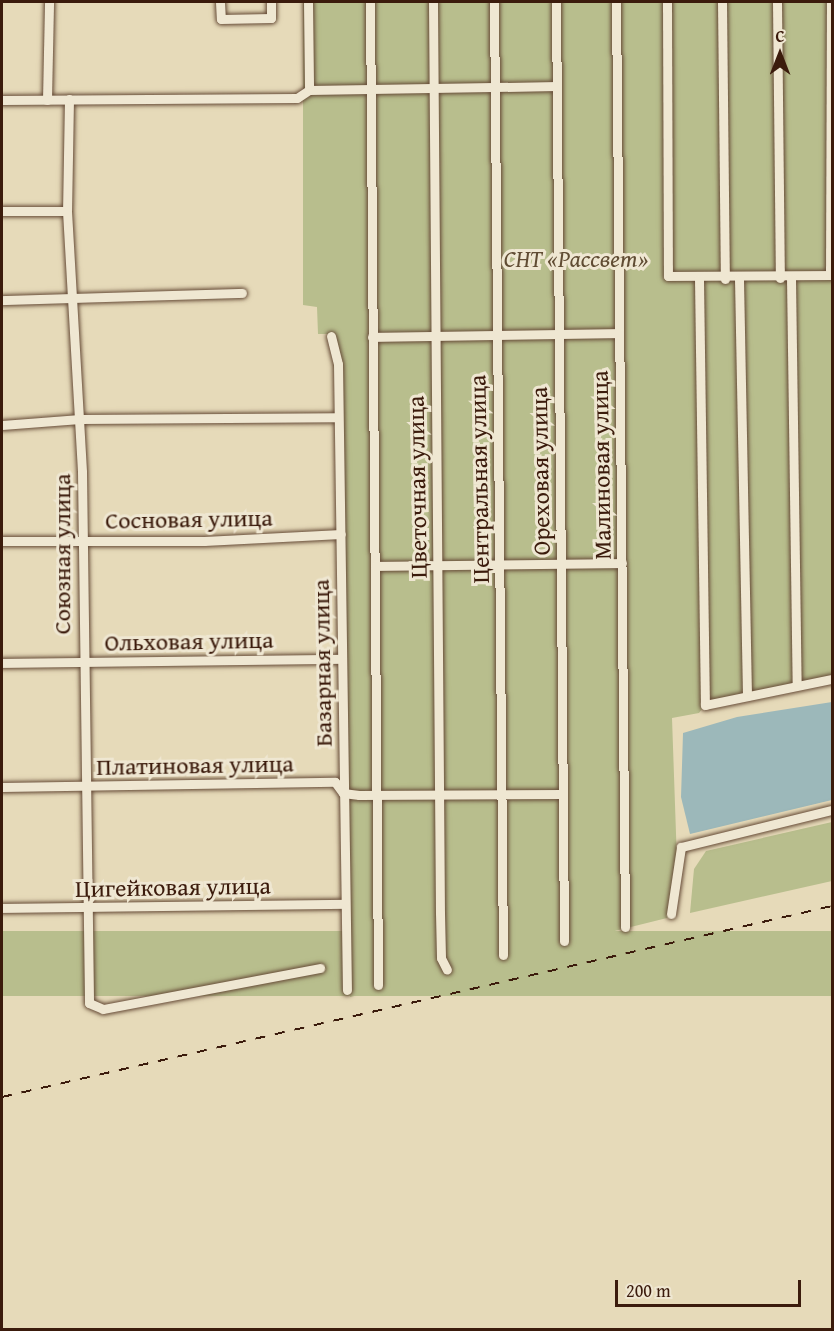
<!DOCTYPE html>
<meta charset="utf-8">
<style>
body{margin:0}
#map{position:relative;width:834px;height:1331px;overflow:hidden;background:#e6dab9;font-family:"Gentium Book Plus",serif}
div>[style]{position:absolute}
.green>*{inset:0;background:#b8be8d;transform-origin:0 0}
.water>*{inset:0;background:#9cb8ba}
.roads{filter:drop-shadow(0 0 2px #664b37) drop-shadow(0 0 2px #664b37)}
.minor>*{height:9px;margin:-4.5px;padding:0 4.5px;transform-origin:4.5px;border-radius:4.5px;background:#efe7d2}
.rail>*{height:1.5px;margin-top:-0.75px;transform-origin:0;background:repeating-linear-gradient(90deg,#3b1b0c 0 10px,transparent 0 20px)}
span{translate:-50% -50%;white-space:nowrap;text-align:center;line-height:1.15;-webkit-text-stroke:6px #efe7d2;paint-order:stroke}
.park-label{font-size:24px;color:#604c33;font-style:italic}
.street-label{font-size:24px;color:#3b1b0c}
.frame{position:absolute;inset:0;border:3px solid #3b1b0c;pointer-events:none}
.north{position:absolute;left:750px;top:24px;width:60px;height:60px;-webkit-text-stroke:4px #efe7d2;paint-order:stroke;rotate:0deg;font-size:16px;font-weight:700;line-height:24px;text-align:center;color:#3b1b0c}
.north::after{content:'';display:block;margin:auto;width:21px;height:27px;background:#3b1b0c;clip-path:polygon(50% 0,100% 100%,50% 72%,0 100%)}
.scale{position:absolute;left:615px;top:1280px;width:186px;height:27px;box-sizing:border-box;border:3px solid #3b1b0c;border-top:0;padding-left:8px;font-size:18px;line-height:21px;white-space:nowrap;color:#3b1b0c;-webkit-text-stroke:4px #efe7d2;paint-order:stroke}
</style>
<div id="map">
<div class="green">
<div style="clip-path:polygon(303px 2px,832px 2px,832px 679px,705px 705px,699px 713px,672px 718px,677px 862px,671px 917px,350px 997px,338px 417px,331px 334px,318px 334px,317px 307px,303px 305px)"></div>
<div style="clip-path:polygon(832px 822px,832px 881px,690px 913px,694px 869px,706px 851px)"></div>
<div style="left:832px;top:931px;width:65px;height:851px;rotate:90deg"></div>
</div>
<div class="water">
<div style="clip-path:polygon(832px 702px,832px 800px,690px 834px,681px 797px,683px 733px,737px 717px)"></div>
</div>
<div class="roads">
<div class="minor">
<div style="left:220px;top:2px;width:17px;rotate:87deg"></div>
<div style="left:221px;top:19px;width:50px;rotate:-1.1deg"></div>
<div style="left:271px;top:18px;width:16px;rotate:-90deg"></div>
<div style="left:308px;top:2px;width:88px;rotate:89.3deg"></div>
<div style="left:370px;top:2px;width:983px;rotate:89.53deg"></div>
<div style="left:433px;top:2px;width:911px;rotate:89.56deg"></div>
<div style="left:440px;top:913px;width:45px;rotate:88.7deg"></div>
<div style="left:441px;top:958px;width:13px;rotate:63deg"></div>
<div style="left:494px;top:2px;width:953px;rotate:89.46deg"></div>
<div style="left:556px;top:2px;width:939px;rotate:89.51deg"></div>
<div style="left:616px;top:2px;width:925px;rotate:89.44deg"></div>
<div style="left:667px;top:2px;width:274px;rotate:89.8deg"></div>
<div style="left:668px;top:276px;width:164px;rotate:-0.3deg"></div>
<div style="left:722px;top:2px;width:277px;rotate:89.4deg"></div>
<div style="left:777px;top:2px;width:276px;rotate:89.4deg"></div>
<div style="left:69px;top:99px;width:112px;rotate:91deg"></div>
<div style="left:67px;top:211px;width:261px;rotate:86.7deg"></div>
<div style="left:82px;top:472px;width:531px;rotate:89.24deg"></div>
<div style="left:89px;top:1003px;width:15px;rotate:23deg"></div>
<div style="left:103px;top:1009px;width:221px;rotate:-10.7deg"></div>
<div style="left:2px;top:100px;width:295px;rotate:-0.4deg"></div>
<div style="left:297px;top:98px;width:14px;rotate:-34deg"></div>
<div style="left:309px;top:90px;width:248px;rotate:-0.9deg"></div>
<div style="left:47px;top:100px;width:98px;rotate:-88.8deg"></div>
<div style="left:2px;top:211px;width:65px"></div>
<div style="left:830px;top:275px;width:273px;rotate:-89.8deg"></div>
<div style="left:791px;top:278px;width:407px;rotate:89.2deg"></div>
<div style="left:699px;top:279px;width:426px;rotate:89.2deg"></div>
<div style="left:705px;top:705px;width:130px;rotate:-11.6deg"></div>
<div style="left:739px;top:279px;width:417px;rotate:88.9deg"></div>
<div style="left:2px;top:300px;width:240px;rotate:-1.7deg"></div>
<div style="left:331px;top:336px;width:29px;rotate:76deg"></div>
<div style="left:338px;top:364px;width:626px;rotate:89.18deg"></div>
<div style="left:372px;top:337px;width:247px;rotate:-0.9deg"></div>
<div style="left:2px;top:425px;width:78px;rotate:-4.4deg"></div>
<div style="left:80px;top:419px;width:258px;rotate:-0.4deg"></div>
<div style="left:2px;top:541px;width:202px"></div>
<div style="left:204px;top:541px;width:137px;rotate:-2.9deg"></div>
<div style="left:375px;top:566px;width:247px;rotate:-0.7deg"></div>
<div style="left:2px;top:663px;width:339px;rotate:-0.7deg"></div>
<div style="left:2px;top:787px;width:333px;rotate:-0.9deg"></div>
<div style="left:335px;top:782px;width:14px;rotate:54deg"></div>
<div style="left:343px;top:793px;width:16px;rotate:7deg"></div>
<div style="left:359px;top:795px;width:204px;rotate:-0.3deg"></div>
<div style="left:2px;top:908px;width:343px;rotate:-0.7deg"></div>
<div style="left:671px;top:914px;width:68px;rotate:-81.5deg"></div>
<div style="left:681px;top:847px;width:155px;rotate:-13.8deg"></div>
</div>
</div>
<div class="rail">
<div style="left:2px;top:1097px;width:852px;rotate:-12.96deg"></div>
</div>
<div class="park-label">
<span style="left:576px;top:259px">СНТ «Рассвет»</span>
</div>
<div class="street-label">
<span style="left:601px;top:465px;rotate:-91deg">Малиновая улица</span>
<span style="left:540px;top:471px;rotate:-91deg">Ореховая улица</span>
<span style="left:479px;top:479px;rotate:-91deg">Центральная улица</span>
<span style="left:417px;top:487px;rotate:-91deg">Цветочная улица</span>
<span style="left:189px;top:519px;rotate:-1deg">Сосновая улица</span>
<span style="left:62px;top:554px;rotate:-90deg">Союзная улица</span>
<span style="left:189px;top:641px;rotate:-1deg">Ольховая улица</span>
<span style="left:322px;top:663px;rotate:-91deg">Базарная улица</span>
<span style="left:195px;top:765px;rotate:-1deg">Платиновая улица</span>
<span style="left:173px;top:887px;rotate:-1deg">Цигейковая улица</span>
</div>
<div class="frame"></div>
<div class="north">С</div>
<div class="scale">200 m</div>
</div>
